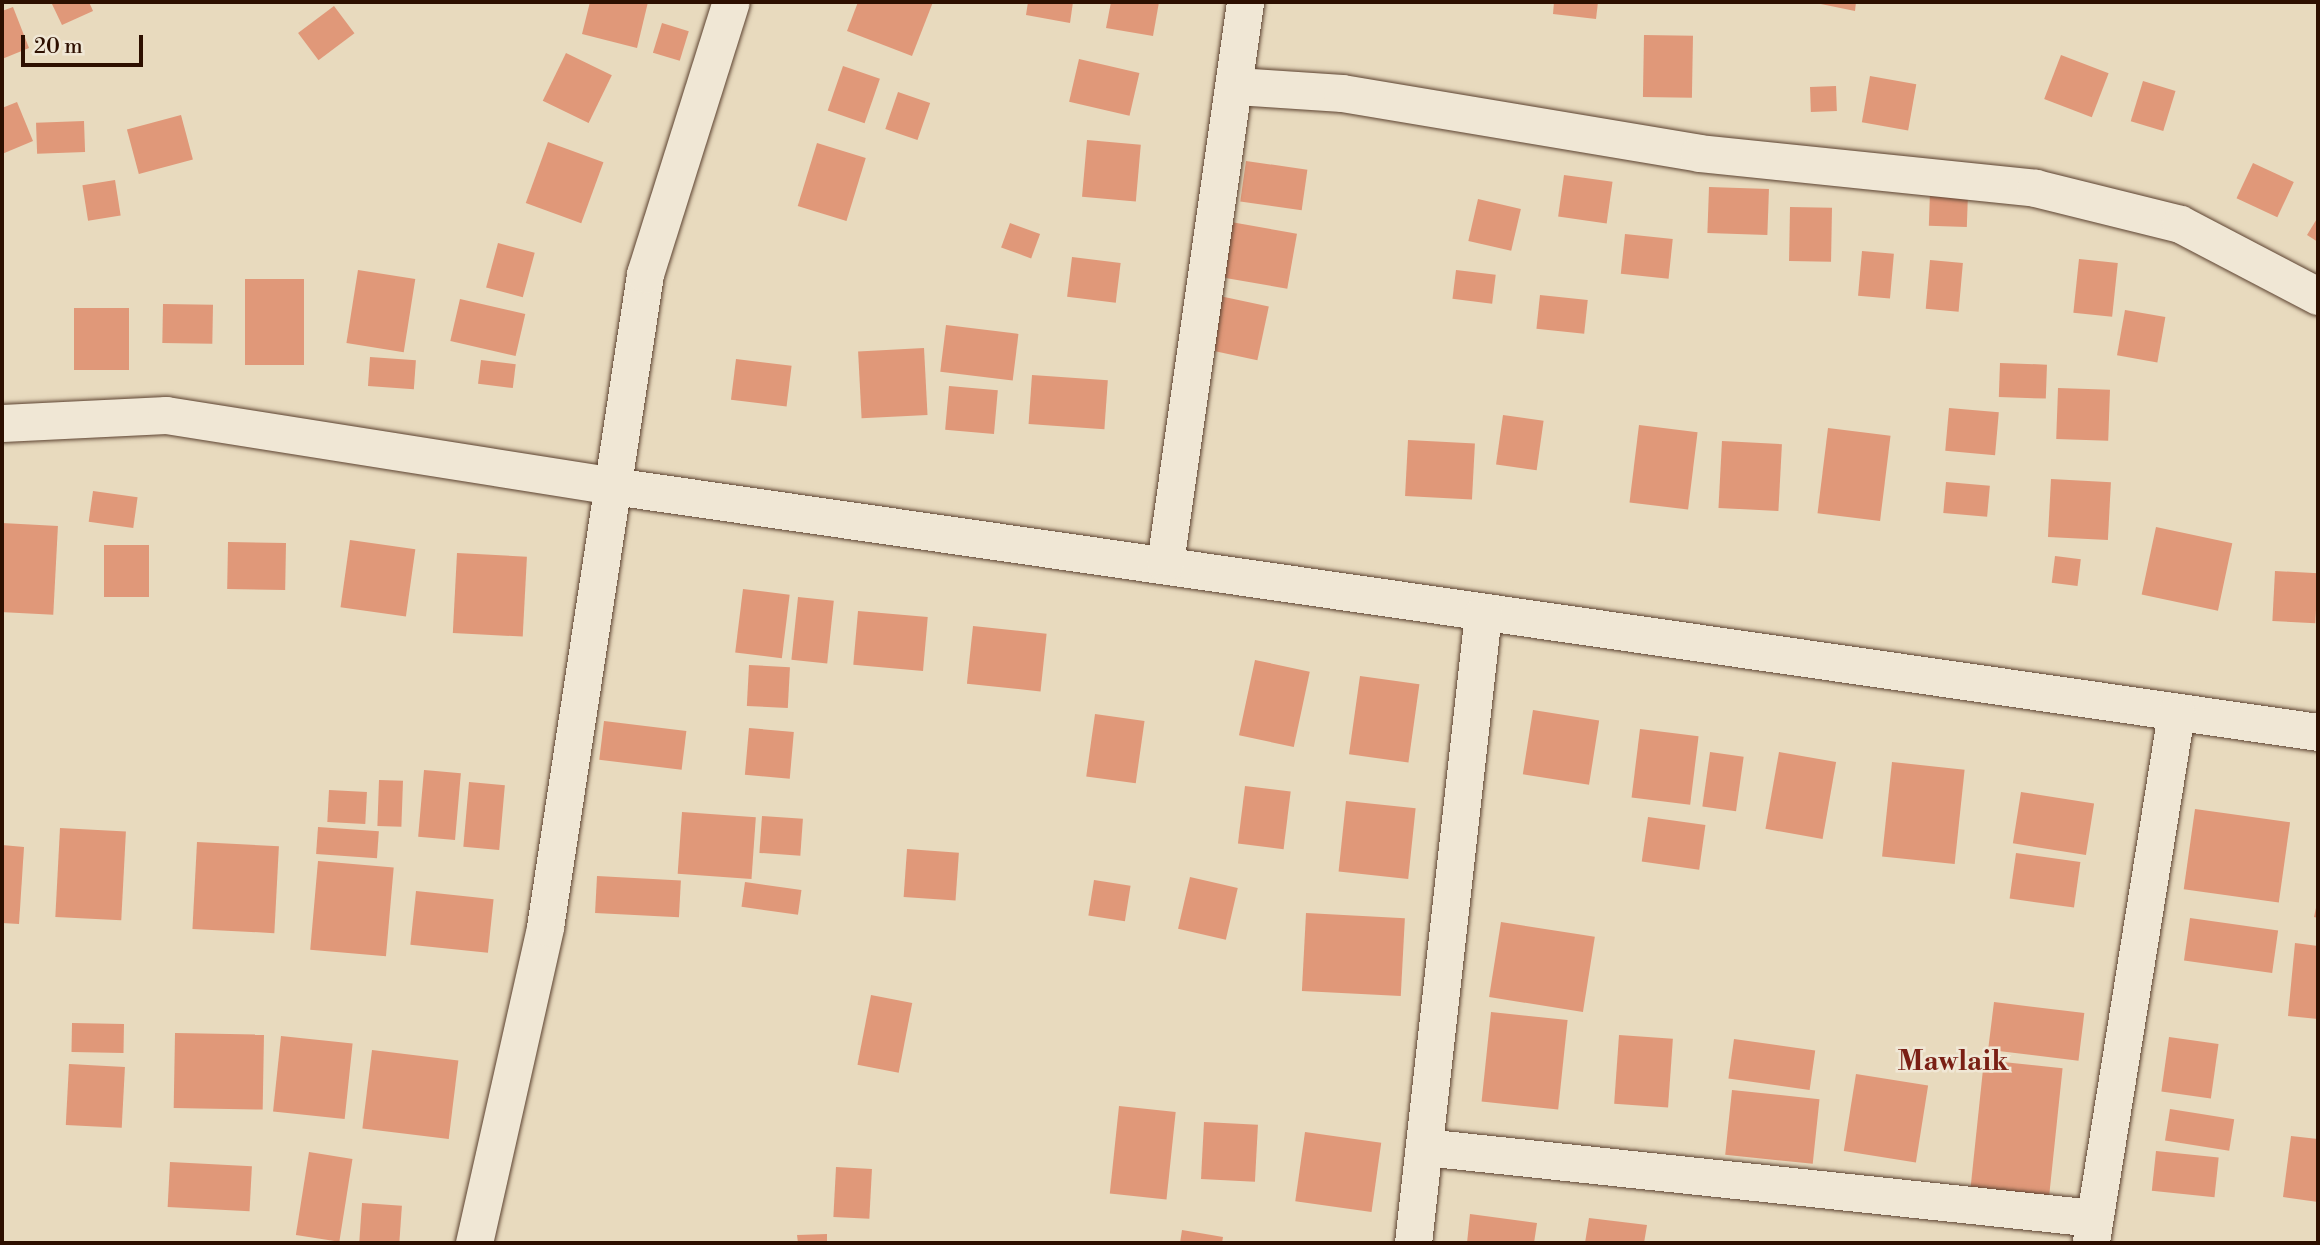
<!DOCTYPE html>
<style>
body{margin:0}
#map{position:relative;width:2320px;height:1245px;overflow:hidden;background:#e8dabe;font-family:"Libre Bodoni",serif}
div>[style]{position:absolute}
.building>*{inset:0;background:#e09879;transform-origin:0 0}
.roads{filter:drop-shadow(0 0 2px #5c4230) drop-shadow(0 0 2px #5c4230)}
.minor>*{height:37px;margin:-18.5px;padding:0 18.5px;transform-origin:18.5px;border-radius:18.5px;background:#f0e7d5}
span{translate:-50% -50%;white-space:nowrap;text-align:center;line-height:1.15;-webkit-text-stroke:5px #f0e7d5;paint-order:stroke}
.district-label{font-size:28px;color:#7a1f14;font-weight:700}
.frame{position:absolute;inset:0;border:4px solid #2d0f00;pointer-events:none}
.scale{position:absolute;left:21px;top:35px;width:122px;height:32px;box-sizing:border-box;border:4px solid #2d0f00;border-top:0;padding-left:9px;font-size:21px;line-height:24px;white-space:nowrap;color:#2d0f00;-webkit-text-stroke:5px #f0e7d5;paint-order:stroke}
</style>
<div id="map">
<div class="building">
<div style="clip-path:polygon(51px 2px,89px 2px,93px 11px,62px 25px)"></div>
<div style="clip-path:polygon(590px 2px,648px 2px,637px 48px,582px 34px)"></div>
<div style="clip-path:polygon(858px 2px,933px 2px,912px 56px,847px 31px)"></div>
<div style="clip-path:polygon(1028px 2px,1073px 2px,1070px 23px,1026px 15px)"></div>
<div style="clip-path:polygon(1111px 2px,1159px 2px,1153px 36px,1106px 28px)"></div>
<div style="clip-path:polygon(1554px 2px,1598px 2px,1596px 19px,1553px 14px)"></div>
<div style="clip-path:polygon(1811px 2px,1856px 2px,1855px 11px)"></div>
<div style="left:334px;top:6px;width:34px;height:45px;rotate:53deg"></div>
<div style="clip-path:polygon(13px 7px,29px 48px,2px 59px,2px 11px)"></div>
<div style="left:662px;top:23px;width:28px;height:31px;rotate:17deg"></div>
<div style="left:1644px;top:35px;width:49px;height:62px;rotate:1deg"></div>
<div style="left:566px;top:53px;width:51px;height:53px;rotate:26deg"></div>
<div style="left:2061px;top:55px;width:51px;height:47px;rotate:21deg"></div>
<div style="left:1079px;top:59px;width:62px;height:44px;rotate:13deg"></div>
<div style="left:843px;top:66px;width:39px;height:47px;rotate:19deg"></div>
<div style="left:1870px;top:76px;width:47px;height:47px;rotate:10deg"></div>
<div style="left:2143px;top:81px;width:34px;height:42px;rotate:17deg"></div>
<div style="left:1836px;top:86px;width:25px;height:26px;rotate:88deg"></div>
<div style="left:898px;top:92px;width:34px;height:39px;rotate:19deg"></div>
<div style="clip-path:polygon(17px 102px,33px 141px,2px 154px,2px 108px)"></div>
<div style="left:181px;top:115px;width:46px;height:56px;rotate:75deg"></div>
<div style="left:84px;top:121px;width:31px;height:48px;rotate:88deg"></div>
<div style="left:1087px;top:140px;width:54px;height:57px;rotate:5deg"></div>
<div style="left:548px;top:142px;width:59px;height:65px;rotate:20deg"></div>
<div style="left:817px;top:143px;width:51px;height:66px;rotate:17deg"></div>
<div style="left:1246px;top:161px;width:62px;height:41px;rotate:8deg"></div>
<div style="left:2253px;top:163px;width:45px;height:39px;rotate:25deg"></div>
<div style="left:1564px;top:175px;width:49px;height:42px;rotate:8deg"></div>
<div style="left:115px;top:180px;width:36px;height:33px;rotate:81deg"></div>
<div style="left:1709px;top:187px;width:60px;height:46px;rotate:2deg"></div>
<div style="left:1968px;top:193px;width:34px;height:38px;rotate:92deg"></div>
<div style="left:1478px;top:199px;width:44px;height:43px;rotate:13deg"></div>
<div style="left:1790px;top:207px;width:42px;height:54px;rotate:1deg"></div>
<div style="clip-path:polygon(2318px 217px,2318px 242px,2307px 235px)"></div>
<div style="left:1231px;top:222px;width:67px;height:56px;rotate:10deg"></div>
<div style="left:1010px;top:223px;width:32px;height:26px;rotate:20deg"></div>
<div style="left:1625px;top:234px;width:48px;height:40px;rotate:6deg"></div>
<div style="left:498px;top:243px;width:38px;height:46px;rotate:15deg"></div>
<div style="left:1862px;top:251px;width:32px;height:45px;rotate:5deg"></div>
<div style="left:1072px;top:257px;width:49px;height:40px;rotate:7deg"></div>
<div style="left:2079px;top:259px;width:39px;height:54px;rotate:6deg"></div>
<div style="left:1930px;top:260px;width:33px;height:49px;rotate:5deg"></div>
<div style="left:358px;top:270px;width:58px;height:74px;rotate:9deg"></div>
<div style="left:1456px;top:270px;width:40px;height:29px;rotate:7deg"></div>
<div style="left:304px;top:279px;width:86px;height:59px;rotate:90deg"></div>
<div style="left:1215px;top:295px;width:55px;height:55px;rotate:12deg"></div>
<div style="left:1540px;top:295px;width:48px;height:34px;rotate:6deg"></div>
<div style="left:460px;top:299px;width:67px;height:43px;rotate:13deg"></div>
<div style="left:163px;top:304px;width:50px;height:39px;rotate:1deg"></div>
<div style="left:74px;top:308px;width:55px;height:62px"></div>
<div style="left:2125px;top:310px;width:41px;height:46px;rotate:10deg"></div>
<div style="left:946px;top:325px;width:73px;height:47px;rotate:7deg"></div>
<div style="left:924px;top:348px;width:67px;height:66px;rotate:87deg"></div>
<div style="left:370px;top:357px;width:46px;height:29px;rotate:4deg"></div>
<div style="left:736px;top:359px;width:56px;height:41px;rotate:7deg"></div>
<div style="left:481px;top:360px;width:35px;height:24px;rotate:7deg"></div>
<div style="left:2000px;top:363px;width:47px;height:34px;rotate:2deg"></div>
<div style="left:1032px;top:375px;width:76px;height:49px;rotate:4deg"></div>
<div style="left:949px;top:386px;width:49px;height:44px;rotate:5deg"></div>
<div style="left:2058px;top:388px;width:52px;height:51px;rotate:2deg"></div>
<div style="left:1949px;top:408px;width:50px;height:43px;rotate:5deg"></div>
<div style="left:1503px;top:415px;width:41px;height:50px;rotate:8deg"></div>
<div style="left:1639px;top:425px;width:59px;height:78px;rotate:7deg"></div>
<div style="left:1828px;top:428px;width:63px;height:86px;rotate:7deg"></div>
<div style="left:1408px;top:440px;width:67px;height:56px;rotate:3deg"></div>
<div style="left:1722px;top:441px;width:60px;height:67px;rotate:3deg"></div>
<div style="left:2051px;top:479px;width:60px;height:58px;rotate:3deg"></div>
<div style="left:1946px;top:482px;width:44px;height:31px;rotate:5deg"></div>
<div style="left:93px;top:491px;width:45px;height:31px;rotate:8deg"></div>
<div style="left:2px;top:523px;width:56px;height:89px;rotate:3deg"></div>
<div style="left:2156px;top:527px;width:78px;height:69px;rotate:12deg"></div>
<div style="left:350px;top:540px;width:66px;height:68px;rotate:8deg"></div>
<div style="left:228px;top:542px;width:58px;height:47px;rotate:1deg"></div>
<div style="left:104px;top:545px;width:45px;height:52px"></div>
<div style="left:457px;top:553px;width:70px;height:80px;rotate:3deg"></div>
<div style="left:2055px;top:556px;width:26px;height:27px;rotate:7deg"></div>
<div style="left:2275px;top:571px;width:43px;height:50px;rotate:3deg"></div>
<div style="left:743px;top:589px;width:47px;height:64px;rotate:7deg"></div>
<div style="left:798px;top:597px;width:36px;height:63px;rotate:6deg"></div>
<div style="left:858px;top:611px;width:70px;height:54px;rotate:5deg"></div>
<div style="left:973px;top:626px;width:74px;height:58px;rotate:6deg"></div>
<div style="left:1255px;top:660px;width:56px;height:77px;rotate:12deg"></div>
<div style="left:749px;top:665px;width:41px;height:41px;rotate:3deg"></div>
<div style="left:1360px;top:676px;width:60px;height:79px;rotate:8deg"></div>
<div style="left:1533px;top:710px;width:67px;height:65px;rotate:9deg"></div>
<div style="left:1095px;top:714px;width:50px;height:63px;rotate:8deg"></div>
<div style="left:604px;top:721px;width:83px;height:39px;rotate:7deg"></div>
<div style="left:749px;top:728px;width:45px;height:47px;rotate:5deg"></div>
<div style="left:1640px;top:729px;width:59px;height:69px;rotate:7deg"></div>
<div style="left:1710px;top:752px;width:34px;height:55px;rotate:8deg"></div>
<div style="left:1779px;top:752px;width:58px;height:78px;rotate:10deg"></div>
<div style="left:1892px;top:762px;width:73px;height:95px;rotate:6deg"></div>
<div style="left:424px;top:770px;width:37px;height:67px;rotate:5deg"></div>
<div style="left:379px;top:780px;width:24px;height:46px;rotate:2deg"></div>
<div style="left:469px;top:782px;width:36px;height:65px;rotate:5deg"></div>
<div style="left:1245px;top:786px;width:46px;height:58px;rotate:7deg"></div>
<div style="left:329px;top:790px;width:38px;height:32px;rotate:3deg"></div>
<div style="left:2021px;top:792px;width:74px;height:52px;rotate:9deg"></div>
<div style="left:1346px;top:801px;width:70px;height:71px;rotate:6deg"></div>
<div style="left:2195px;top:809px;width:96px;height:81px;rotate:8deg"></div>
<div style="left:682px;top:812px;width:74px;height:62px;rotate:4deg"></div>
<div style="left:762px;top:816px;width:41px;height:37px;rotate:4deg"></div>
<div style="left:1648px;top:817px;width:58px;height:45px;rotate:8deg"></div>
<div style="left:318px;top:827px;width:61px;height:27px;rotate:4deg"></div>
<div style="left:60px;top:828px;width:66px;height:89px;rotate:3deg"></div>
<div style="left:197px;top:842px;width:82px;height:87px;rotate:3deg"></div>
<div style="clip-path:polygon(2px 845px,24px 847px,19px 924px,2px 923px)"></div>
<div style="left:907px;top:849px;width:52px;height:48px;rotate:4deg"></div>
<div style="left:2016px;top:853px;width:65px;height:46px;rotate:8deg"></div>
<div style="left:318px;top:861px;width:76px;height:89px;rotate:5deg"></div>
<div style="left:597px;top:876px;width:84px;height:37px;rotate:3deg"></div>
<div style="left:1190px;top:877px;width:49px;height:53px;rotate:13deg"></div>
<div style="left:1094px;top:880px;width:37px;height:36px;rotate:9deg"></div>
<div style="left:745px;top:882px;width:57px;height:25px;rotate:8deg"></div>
<div style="left:416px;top:891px;width:78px;height:54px;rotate:6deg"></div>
<div style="clip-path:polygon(2318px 899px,2318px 918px,2314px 917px)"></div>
<div style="left:1306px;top:913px;width:99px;height:78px;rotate:3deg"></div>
<div style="left:2190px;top:918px;width:89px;height:43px;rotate:8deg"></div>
<div style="left:1501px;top:922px;width:95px;height:76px;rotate:9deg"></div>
<div style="clip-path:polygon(2295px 943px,2318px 946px,2318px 1019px,2288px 1016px)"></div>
<div style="left:871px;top:995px;width:42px;height:71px;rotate:11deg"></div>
<div style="left:1994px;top:1002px;width:91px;height:48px;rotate:7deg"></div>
<div style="left:1491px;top:1012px;width:77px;height:90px;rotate:6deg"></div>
<div style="left:72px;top:1023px;width:52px;height:29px;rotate:1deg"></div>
<div style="left:175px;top:1033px;width:89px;height:75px;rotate:1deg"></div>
<div style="left:1619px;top:1035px;width:54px;height:69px;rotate:4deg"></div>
<div style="left:281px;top:1036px;width:72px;height:76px;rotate:6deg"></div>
<div style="left:2169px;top:1037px;width:50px;height:55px;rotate:8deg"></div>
<div style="left:1734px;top:1039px;width:82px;height:40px;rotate:8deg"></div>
<div style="left:372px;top:1050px;width:87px;height:79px;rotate:7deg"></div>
<div style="left:1984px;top:1060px;width:79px;height:130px;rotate:6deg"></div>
<div style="left:69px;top:1064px;width:56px;height:61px;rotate:3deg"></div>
<div style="left:1856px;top:1074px;width:73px;height:78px;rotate:9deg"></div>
<div style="left:1732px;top:1090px;width:88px;height:65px;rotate:6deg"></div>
<div style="left:1119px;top:1106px;width:57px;height:88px;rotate:6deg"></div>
<div style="left:2170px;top:1109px;width:65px;height:32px;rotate:9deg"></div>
<div style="left:1204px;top:1122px;width:54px;height:57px;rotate:3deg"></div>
<div style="left:1305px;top:1132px;width:77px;height:70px;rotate:8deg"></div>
<div style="clip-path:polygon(2291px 1136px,2318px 1139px,2318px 1202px,2283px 1197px)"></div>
<div style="left:2156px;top:1151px;width:63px;height:40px;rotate:6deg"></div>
<div style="left:309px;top:1152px;width:44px;height:84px;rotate:9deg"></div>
<div style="left:170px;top:1162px;width:82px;height:45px;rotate:3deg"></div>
<div style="left:836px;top:1167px;width:36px;height:50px;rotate:3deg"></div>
<div style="left:362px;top:1203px;width:40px;height:39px;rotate:4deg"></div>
<div style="clip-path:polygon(1470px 1214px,1537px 1223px,1534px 1243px,1467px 1243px)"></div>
<div style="clip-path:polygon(1589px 1218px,1647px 1225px,1644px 1243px,1585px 1243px)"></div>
<div style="clip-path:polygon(1182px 1230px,1223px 1237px,1222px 1243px,1180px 1243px)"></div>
<div style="clip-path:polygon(827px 1234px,827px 1243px,798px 1243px,797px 1235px)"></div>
</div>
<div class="roads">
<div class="minor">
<div style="left:1236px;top:86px;width:106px;rotate:3.8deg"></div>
<div style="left:1342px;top:93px;width:362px;rotate:9.5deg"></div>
<div style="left:1699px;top:153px;width:338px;rotate:5.9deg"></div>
<div style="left:2035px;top:188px;width:149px;rotate:13.9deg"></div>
<div style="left:2180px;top:224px;width:156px;rotate:27.6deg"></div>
<div style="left:2px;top:423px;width:164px;rotate:-2.8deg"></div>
<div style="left:166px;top:415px;width:453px;rotate:9deg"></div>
<div style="left:613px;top:486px;width:1723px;rotate:8.21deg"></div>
<div style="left:1165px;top:563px;width:567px;rotate:-81.88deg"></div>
<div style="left:1424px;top:1147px;width:674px;rotate:6.05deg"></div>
<div style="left:2091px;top:1241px;width:535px;rotate:-80.85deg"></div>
<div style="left:474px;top:1243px;width:324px;rotate:-77.3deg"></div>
<div style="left:545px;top:927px;width:661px;rotate:-81.29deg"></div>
<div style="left:645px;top:274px;width:285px;rotate:-72.5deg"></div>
<div style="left:1413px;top:1243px;width:634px;rotate:-83.66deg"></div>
</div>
</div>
<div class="district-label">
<span style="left:1953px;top:1062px">Mawlaik</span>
</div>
<div class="frame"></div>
<div class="scale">20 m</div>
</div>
